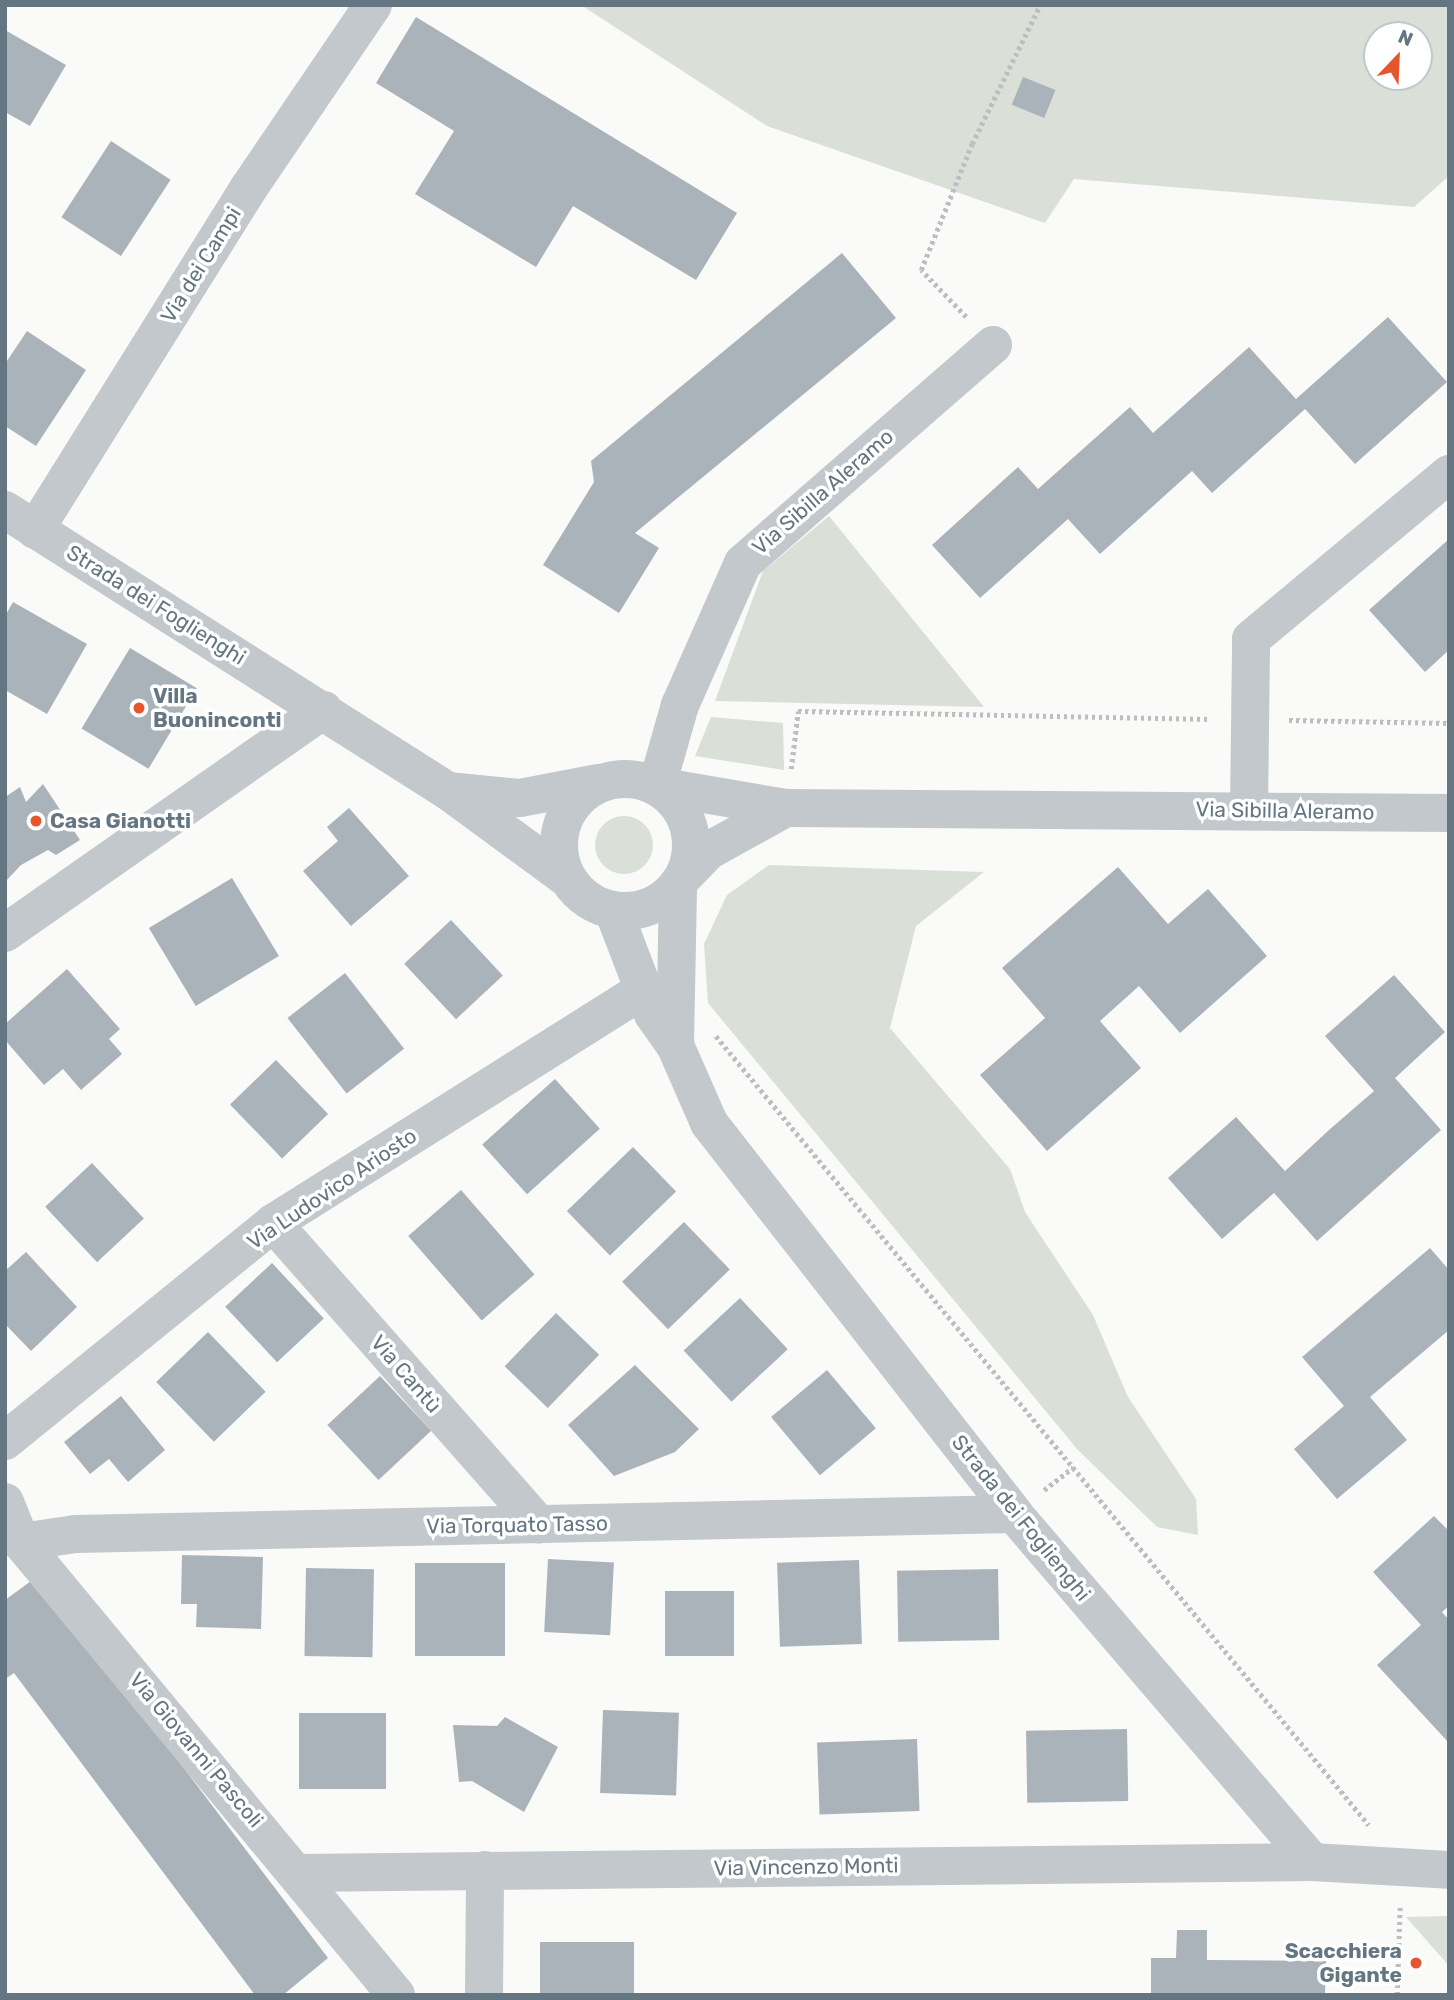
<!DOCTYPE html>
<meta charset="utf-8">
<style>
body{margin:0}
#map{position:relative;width:1454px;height:2000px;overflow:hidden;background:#fafaf8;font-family:Rubik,sans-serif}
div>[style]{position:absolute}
.green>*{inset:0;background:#dadfd7}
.round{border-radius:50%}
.building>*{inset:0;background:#aab3b9;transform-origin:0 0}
.path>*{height:4.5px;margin-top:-2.25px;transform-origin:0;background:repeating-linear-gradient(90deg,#bbbfc2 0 3.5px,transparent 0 7px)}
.minor>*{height:38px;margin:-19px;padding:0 19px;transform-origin:19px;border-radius:19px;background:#c3c8cc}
.minor>.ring{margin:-19px;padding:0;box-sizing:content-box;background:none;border:38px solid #c3c8cc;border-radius:50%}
.dots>*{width:19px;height:19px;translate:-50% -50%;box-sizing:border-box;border:4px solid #fff;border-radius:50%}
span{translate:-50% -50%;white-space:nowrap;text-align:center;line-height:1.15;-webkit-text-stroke:7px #fff;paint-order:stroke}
.street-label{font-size:21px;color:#657683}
.poi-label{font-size:21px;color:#657683;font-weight:700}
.left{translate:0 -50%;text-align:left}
.right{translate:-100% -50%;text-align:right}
.frame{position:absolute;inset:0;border:7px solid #657683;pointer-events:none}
.north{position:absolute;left:1363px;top:21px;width:70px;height:70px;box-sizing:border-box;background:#fff;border:2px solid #c1c8cd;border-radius:50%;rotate:23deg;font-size:19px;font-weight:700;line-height:28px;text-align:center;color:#657683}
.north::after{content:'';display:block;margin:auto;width:24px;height:32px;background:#e4572e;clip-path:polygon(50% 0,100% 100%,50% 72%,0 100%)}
</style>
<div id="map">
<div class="green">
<div style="clip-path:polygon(evenodd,581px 5px,1449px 5px,1449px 176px,1414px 207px,1074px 179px,1045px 223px,767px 126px,581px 5px,1377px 35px,1419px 35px,1419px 77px,1377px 77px,1377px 35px)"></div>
<div style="clip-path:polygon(829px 516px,984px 707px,715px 701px,763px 571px)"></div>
<div style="clip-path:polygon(711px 717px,783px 723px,784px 770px,695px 756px)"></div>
<div class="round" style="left:595px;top:816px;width:58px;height:58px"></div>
<div style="clip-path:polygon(769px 865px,984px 872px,916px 926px,890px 1028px,1010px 1169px,1025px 1212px,1093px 1315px,1128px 1397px,1196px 1499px,1198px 1535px,1157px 1527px,1077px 1449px,708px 1003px,704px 944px,727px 895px)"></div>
<div style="clip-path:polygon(1449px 1916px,1449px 1966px,1406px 1917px)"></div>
</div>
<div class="building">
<div style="clip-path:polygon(416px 17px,737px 213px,696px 280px,573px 206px,536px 267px,415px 194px,454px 131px,376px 83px)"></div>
<div style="clip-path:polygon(5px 30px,66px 65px,30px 126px,5px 112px)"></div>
<div style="left:1023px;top:77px;width:35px;height:30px;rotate:22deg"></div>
<div style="left:111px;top:141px;width:71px;height:91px;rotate:33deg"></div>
<div style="clip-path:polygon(842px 253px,896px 318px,635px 533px,659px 548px,619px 613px,543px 565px,594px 482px,591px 461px)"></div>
<div style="clip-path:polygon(1388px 317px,1447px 382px,1355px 464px,1305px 409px,1212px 493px,1192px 471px,1100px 554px,1068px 519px,980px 598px,932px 545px,1018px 467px,1038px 489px,1130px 407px,1153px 433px,1249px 347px,1296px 399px)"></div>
<div style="clip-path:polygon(27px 331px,86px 370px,36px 446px,5px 426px,5px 364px)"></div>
<div style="clip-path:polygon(1449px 539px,1449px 650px,1425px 672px,1369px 610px)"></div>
<div style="clip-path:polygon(13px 602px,87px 644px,47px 714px,5px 690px,5px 616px)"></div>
<div style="left:130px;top:648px;width:78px;height:94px;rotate:31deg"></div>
<div style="clip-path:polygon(43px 784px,80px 840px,56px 855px,48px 850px,21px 865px,5px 882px,5px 797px,20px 787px,26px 802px)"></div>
<div style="clip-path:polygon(349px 808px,409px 876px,351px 926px,303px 871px,338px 841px,327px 827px)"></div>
<div style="clip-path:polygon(1118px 867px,1168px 924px,1208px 889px,1267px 956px,1180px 1033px,1139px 986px,1100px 1021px,1141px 1068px,1047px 1151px,980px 1075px,1045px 1018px,1002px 968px)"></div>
<div style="left:232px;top:878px;width:91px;height:97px;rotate:59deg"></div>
<div style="left:451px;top:920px;width:76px;height:64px;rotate:47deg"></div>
<div style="clip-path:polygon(67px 969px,120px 1029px,109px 1039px,122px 1054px,81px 1090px,63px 1069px,44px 1085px,5px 1040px,5px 1024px)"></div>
<div style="left:345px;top:973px;width:96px;height:73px;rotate:52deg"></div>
<div style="clip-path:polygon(1394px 975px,1445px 1032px,1395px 1078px,1441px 1130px,1317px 1241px,1274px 1193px,1222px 1239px,1168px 1178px,1236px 1117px,1285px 1171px,1329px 1130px,1374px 1091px,1325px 1036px)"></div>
<div style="left:276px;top:1060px;width:75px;height:64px;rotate:46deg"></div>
<div style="left:555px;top:1079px;width:67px;height:98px;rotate:48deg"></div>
<div style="left:633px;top:1147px;width:62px;height:92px;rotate:46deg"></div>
<div style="left:92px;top:1163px;width:76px;height:64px;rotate:47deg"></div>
<div style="left:461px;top:1190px;width:112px;height:70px;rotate:49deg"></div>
<div style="left:684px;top:1222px;width:66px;height:86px;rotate:46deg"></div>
<div style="clip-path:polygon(1430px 1248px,1449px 1270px,1449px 1330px,1370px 1397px,1407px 1440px,1337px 1499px,1294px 1449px,1344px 1406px,1302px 1357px)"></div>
<div style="clip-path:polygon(26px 1252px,77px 1307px,31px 1351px,5px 1324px,5px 1271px)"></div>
<div style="left:272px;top:1263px;width:76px;height:64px;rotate:47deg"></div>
<div style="left:740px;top:1298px;width:70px;height:77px;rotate:47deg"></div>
<div style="left:556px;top:1313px;width:60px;height:74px;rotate:44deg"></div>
<div style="left:208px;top:1332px;width:83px;height:72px;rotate:46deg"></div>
<div style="clip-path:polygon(635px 1365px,699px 1429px,675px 1452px,614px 1476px,568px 1425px)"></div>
<div style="left:827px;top:1370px;width:76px;height:73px;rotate:50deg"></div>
<div style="left:380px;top:1376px;width:75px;height:72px;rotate:47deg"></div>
<div style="clip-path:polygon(121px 1396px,165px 1450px,128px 1482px,109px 1459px,90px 1474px,64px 1442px)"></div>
<div style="clip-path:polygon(1434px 1516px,1449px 1531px,1449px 1606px,1442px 1612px,1449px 1620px,1449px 1743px,1377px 1665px,1421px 1625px,1373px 1572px)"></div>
<div style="clip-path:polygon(182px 1555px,263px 1557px,261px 1629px,196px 1627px,197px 1604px,181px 1604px)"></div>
<div style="left:548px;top:1559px;width:66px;height:73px;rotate:3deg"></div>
<div style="left:859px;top:1560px;width:84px;height:82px;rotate:88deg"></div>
<div style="left:505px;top:1563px;width:93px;height:90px;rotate:90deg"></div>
<div style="left:306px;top:1568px;width:68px;height:88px;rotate:1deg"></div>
<div style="left:998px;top:1569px;width:71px;height:101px;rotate:89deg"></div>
<div style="clip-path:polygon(38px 1576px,328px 1958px,283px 1995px,255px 1995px,14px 1673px,5px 1679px,5px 1600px)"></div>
<div style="left:665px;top:1591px;width:69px;height:65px"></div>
<div style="left:603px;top:1710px;width:76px;height:83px;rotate:2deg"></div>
<div style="left:299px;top:1713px;width:87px;height:76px"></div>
<div style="clip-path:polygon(505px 1717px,558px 1747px,524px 1812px,472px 1781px,459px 1782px,453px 1725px,497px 1726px)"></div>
<div style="left:1127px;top:1729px;width:72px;height:101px;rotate:89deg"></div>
<div style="left:917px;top:1739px;width:72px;height:100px;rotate:88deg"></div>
<div style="clip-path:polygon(1177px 1930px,1207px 1930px,1207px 1960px,1326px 1961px,1325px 1995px,1151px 1995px,1151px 1958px,1176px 1958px)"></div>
<div style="left:540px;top:1942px;width:94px;height:53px"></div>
</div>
<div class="path">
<div style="left:966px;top:317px;width:65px;rotate:-133.8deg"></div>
<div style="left:921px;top:270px;width:136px;rotate:-68deg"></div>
<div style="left:972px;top:144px;width:155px;rotate:-63.9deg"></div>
<div style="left:1289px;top:720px;width:160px;rotate:1.1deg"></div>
<div style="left:791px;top:769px;width:58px;rotate:-83.1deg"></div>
<div style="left:798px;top:711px;width:412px;rotate:1.1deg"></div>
<div style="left:716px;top:1036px;width:1024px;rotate:50.39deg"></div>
<div style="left:1044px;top:1490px;width:37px;rotate:-38deg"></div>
<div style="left:1397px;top:1995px;width:89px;rotate:-88.1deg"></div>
</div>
<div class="minor">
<div style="left:993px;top:345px;width:332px;rotate:138.9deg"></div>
<div style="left:743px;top:563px;width:155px;rotate:113.9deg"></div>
<div style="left:680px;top:705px;width:84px;rotate:105.9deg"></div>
<div style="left:657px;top:786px;width:131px;rotate:9.7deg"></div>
<div style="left:786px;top:808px;width:663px;rotate:0.43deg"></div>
<div style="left:5px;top:510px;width:525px;rotate:32.39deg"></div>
<div style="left:448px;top:791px;width:144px;rotate:36.2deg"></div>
<div style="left:35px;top:530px;width:402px;rotate:-58deg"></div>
<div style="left:248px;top:189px;width:222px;rotate:-55.8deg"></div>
<div class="ring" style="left:559px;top:779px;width:94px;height:94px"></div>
<div style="left:448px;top:791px;width:72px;rotate:5.6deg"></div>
<div style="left:520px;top:798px;width:80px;rotate:-10.8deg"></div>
<div style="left:1249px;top:811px;width:172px;rotate:-89.3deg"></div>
<div style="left:1251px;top:639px;width:258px;rotate:-39.8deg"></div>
<div style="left:685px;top:875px;width:33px;rotate:-46deg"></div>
<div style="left:708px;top:851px;width:89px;rotate:-28.9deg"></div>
<div style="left:613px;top:910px;width:111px;rotate:69deg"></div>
<div style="left:653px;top:1014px;width:38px;rotate:55deg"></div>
<div style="left:675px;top:1045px;width:85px;rotate:66.4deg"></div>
<div style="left:709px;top:1123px;width:496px;rotate:52deg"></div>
<div style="left:1014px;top:1514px;width:458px;rotate:49.4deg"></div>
<div style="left:5px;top:933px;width:389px;rotate:-35deg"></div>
<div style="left:675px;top:1045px;width:161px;rotate:-88.9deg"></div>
<div style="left:273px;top:1223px;width:402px;rotate:48.6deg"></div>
<div style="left:5px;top:1441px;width:345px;rotate:-39.1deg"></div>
<div style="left:273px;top:1223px;width:439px;rotate:-32.2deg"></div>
<div style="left:5px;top:1502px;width:43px;rotate:68.2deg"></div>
<div style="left:21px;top:1542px;width:588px;rotate:50.38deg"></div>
<div style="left:21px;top:1542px;width:55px;rotate:-8.4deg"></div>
<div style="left:75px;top:1534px;width:939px;rotate:-1.22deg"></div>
<div style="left:299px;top:1873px;width:1013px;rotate:-0.62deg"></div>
<div style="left:1312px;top:1862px;width:137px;rotate:3.3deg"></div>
<div style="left:484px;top:1995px;width:125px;rotate:-89.5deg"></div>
</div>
<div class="dots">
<div style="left:139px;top:708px;background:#e4572e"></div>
<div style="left:36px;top:821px;background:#e4572e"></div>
<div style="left:1416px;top:1963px;background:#e4572e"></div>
</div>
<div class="street-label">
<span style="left:201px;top:265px;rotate:-58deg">Via dei Campi</span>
<span style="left:823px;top:492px;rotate:-41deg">Via Sibilla Aleramo</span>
<span style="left:156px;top:605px;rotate:32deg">Strada dei Foglienghi</span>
<span style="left:1285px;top:811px;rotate:1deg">Via Sibilla Aleramo</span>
<span style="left:332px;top:1189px;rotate:-34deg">Via Ludovico Ariosto</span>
<span style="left:406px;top:1374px;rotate:49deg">Via Cantù</span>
<span style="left:1021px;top:1518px;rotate:51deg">Strada dei Foglienghi</span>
<span style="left:517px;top:1525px;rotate:-1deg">Via Torquato Tasso</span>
<span style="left:196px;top:1750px;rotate:50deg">Via Giovanni Pascoli</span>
<span style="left:806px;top:1867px;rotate:-1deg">Via Vincenzo Monti</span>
</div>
<div class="poi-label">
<span class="left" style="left:153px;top:708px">Villa<br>Buoninconti</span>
<span class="left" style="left:50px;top:821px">Casa Gianotti</span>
<span class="right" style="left:1402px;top:1963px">Scacchiera<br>Gigante</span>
</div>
<div class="frame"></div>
<div class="north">N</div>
</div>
